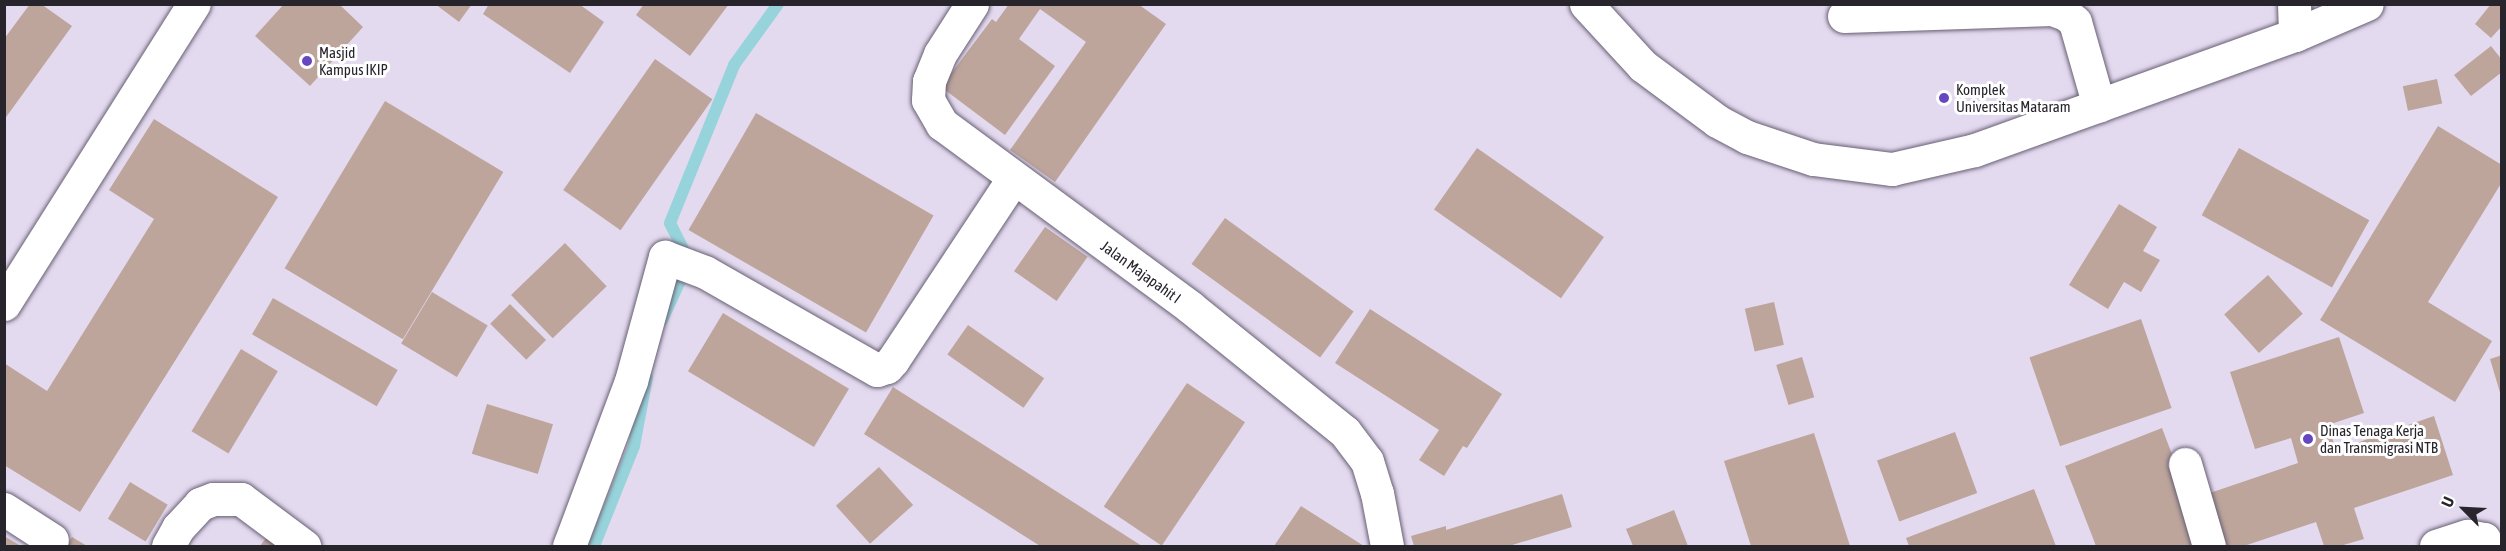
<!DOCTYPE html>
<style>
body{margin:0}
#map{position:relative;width:2506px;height:551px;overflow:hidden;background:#e4daf0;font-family:"Asap Condensed",sans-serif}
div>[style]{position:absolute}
.stream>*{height:12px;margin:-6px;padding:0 6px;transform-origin:6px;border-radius:6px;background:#97d3da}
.building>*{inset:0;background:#bda59c;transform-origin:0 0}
.roads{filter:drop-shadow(0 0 2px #675f72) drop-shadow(0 0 2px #675f72)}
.minor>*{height:33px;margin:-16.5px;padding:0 16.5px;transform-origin:16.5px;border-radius:16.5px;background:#fff}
.dots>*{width:16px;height:16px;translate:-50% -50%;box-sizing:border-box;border:3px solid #fff;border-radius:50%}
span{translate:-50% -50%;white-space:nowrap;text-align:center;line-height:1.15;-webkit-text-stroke:6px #fff;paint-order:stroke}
.poi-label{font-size:15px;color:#28242c}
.left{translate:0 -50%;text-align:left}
.street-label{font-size:15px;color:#28242c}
.frame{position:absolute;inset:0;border:6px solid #28242c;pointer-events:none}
.north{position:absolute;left:2434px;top:479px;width:60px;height:60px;-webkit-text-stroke:4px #fff;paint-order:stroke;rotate:294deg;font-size:16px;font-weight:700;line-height:24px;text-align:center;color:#28242c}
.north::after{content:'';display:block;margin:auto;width:21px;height:27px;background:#28242c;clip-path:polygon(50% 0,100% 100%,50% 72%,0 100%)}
</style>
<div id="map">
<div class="stream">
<div style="left:662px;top:320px;width:65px;rotate:-65.4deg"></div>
<div style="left:689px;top:261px;width:42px;rotate:-116.6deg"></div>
<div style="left:670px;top:223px;width:170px;rotate:-67.9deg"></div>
<div style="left:734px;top:65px;width:75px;rotate:-54.2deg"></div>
<div style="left:594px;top:546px;width:108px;rotate:-68.2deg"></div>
<div style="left:634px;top:446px;width:70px;rotate:-79.3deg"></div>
</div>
<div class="building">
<div style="clip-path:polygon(30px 4px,41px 4px,72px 26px,4px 120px,4px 39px)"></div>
<div style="clip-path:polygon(284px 4px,339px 4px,363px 27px,310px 86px,255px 36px)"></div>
<div style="clip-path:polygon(435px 4px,472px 4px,459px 22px)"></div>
<div style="clip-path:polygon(489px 4px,579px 4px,604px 22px,570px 73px,483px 14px)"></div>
<div style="clip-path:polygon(644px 4px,729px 4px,690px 56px,636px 15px)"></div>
<div style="clip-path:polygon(1009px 4px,1138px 4px,1166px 24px,1055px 182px,1010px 150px,1086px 42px,1040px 9px,1019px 39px,1055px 66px,1005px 135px,941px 87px,992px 19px,996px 22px)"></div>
<div style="clip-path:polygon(2491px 4px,2502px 4px,2502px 26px,2491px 38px,2475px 24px)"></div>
<div style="clip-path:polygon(2491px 46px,2502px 60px,2502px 72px,2471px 96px,2454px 75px)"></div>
<div style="left:655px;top:59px;width:70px;height:160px;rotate:35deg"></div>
<div style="left:2437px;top:79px;width:25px;height:35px;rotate:78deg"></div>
<div style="left:385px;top:101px;width:138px;height:195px;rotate:31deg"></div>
<div style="left:756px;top:113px;width:205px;height:135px;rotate:30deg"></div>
<div style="clip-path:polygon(154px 119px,278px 197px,80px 512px,4px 465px,4px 363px,47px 391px,154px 219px,109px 190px)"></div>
<div style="clip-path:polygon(2438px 126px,2502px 165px,2502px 182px,2428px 302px,2492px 341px,2455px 402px,2320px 320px)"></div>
<div style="left:1477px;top:148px;width:155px;height:75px;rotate:35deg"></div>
<div style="left:2239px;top:148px;width:149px;height:77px;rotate:29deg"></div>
<div style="clip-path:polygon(2119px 204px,2157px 227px,2143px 251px,2160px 260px,2141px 292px,2124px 282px,2108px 309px,2069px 285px)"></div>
<div style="left:1225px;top:218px;width:159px;height:57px;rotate:36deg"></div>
<div style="left:1045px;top:227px;width:52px;height:54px;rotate:35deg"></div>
<div style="left:565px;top:243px;width:60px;height:75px;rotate:46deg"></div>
<div style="left:2268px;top:275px;width:52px;height:59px;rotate:48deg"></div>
<div style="left:432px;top:292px;width:65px;height:60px;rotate:31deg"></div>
<div style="left:273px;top:298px;width:144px;height:42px;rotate:30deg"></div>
<div style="left:1774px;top:302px;width:44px;height:30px;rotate:77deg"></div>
<div style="left:510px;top:304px;width:51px;height:28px;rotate:45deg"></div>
<div style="clip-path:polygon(1370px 309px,1502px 394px,1467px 448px,1463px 446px,1444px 476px,1419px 460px,1439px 430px,1335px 363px)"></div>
<div style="left:723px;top:313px;width:147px;height:68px;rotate:31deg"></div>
<div style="left:2141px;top:319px;width:94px;height:118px;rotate:71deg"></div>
<div style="left:968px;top:325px;width:93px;height:36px;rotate:35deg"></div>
<div style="clip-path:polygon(2339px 337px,2364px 413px,2328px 425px,2336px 450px,2434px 416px,2453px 475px,2354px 508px,2364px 539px,2340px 546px,2324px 546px,2316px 522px,2244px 546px,2214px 546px,2198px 497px,2298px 463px,2291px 438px,2255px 449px,2230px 372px)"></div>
<div style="left:241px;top:349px;width:43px;height:96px;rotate:31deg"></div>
<div style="clip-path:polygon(2502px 355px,2502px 396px,2501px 396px,2490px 359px)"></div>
<div style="left:1802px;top:357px;width:42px;height:27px;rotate:73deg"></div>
<div style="left:1187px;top:383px;width:70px;height:149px;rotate:34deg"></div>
<div style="clip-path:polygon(893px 387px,1142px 546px,1040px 546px,864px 434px)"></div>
<div style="left:487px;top:404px;width:69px;height:52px;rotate:17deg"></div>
<div style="clip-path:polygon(2162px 428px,2207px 546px,2096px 546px,2065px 466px)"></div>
<div style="left:1955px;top:432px;width:65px;height:83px;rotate:70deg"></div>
<div style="clip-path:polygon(1814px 433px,1850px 546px,1751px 546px,1724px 461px)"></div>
<div style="left:879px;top:467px;width:51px;height:58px;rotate:48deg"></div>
<div style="left:130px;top:482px;width:44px;height:43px;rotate:31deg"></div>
<div style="clip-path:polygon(2034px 489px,2056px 546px,1909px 546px,1906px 538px)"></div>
<div style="clip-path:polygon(1562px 494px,1572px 527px,1509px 546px,1414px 546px,1411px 536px,1446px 526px,1446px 530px)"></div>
<div style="clip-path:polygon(1301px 506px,1364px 546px,1274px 546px)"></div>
<div style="clip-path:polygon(1674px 510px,1688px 546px,1633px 546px,1626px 529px)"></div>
<div style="clip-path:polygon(269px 534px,287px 546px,260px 546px)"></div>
<div style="clip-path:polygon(4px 536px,21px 546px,4px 546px)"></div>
<div style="clip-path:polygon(72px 537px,87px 546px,67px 546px)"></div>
</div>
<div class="roads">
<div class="minor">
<div style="left:972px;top:4px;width:59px;rotate:122.6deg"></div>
<div style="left:940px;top:54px;width:29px;rotate:112deg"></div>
<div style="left:929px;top:81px;width:19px;rotate:93deg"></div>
<div style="left:928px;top:100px;width:28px;rotate:60deg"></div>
<div style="left:942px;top:124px;width:308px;rotate:36.4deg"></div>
<div style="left:1190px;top:307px;width:199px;rotate:38.9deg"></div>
<div style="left:1345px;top:432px;width:36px;rotate:53deg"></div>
<div style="left:1367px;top:461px;width:34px;rotate:73deg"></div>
<div style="left:1377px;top:493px;width:54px;rotate:79.3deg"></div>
<div style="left:1586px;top:4px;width:84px;rotate:47.4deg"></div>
<div style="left:1643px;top:66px;width:92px;rotate:36.6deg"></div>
<div style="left:1717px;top:121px;width:34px;rotate:28deg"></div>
<div style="left:1747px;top:137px;width:70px;rotate:18.4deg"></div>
<div style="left:1813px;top:159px;width:80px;rotate:7.2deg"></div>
<div style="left:1892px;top:169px;width:85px;rotate:-12.9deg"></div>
<div style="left:1975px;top:150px;width:340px;rotate:-19.8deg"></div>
<div style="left:2295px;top:35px;width:78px;rotate:-23.3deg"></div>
<div style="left:2294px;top:4px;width:31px;rotate:88deg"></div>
<div style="left:1844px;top:16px;width:208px;rotate:-1.9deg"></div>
<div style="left:2052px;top:9px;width:15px;rotate:20deg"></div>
<div style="left:2066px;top:14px;width:12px;rotate:42deg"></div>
<div style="left:2075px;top:22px;width:87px;rotate:74.1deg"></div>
<div style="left:4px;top:304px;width:355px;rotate:-57.7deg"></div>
<div style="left:2185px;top:464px;width:85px;rotate:73.7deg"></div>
<div style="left:4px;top:509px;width:57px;rotate:32.9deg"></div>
<div style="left:168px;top:546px;width:21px;rotate:-61deg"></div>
<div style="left:178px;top:528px;width:33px;rotate:-47deg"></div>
<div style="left:200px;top:504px;width:14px;rotate:-21deg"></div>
<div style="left:213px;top:499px;width:28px"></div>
<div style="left:241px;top:499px;width:79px;rotate:36.7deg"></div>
<div style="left:569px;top:546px;width:176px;rotate:-69.4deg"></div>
<div style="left:631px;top:381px;width:129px;rotate:-74.7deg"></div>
<div style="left:665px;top:257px;width:43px;rotate:20.6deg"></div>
<div style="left:705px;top:272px;width:198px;rotate:29.7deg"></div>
<div style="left:877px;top:370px;width:10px;rotate:-17deg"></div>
<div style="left:887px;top:367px;width:9px;rotate:-49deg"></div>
<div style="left:893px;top:360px;width:217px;rotate:-56.5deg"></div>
<div style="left:2436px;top:546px;width:33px;rotate:-18deg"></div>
<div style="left:2467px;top:536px;width:17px;rotate:10deg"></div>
<div style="left:2484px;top:539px;width:7px;rotate:74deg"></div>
</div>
</div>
<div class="dots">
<div style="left:307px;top:61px;background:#6747c0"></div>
<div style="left:1944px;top:98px;background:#6747c0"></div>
<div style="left:2308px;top:439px;background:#6747c0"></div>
</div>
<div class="poi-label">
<span class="left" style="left:319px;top:61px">Masjid<br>Kampus IKIP</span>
<span class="left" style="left:1956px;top:98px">Komplek<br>Universitas Mataram</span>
<span class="left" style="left:2320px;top:439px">Dinas Tenaga Kerja<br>dan Transmigrasi NTB</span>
</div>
<div class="street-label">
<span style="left:1141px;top:272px;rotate:36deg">Jalan Majapahit I</span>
</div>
<div class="frame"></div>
<div class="north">U</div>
</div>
